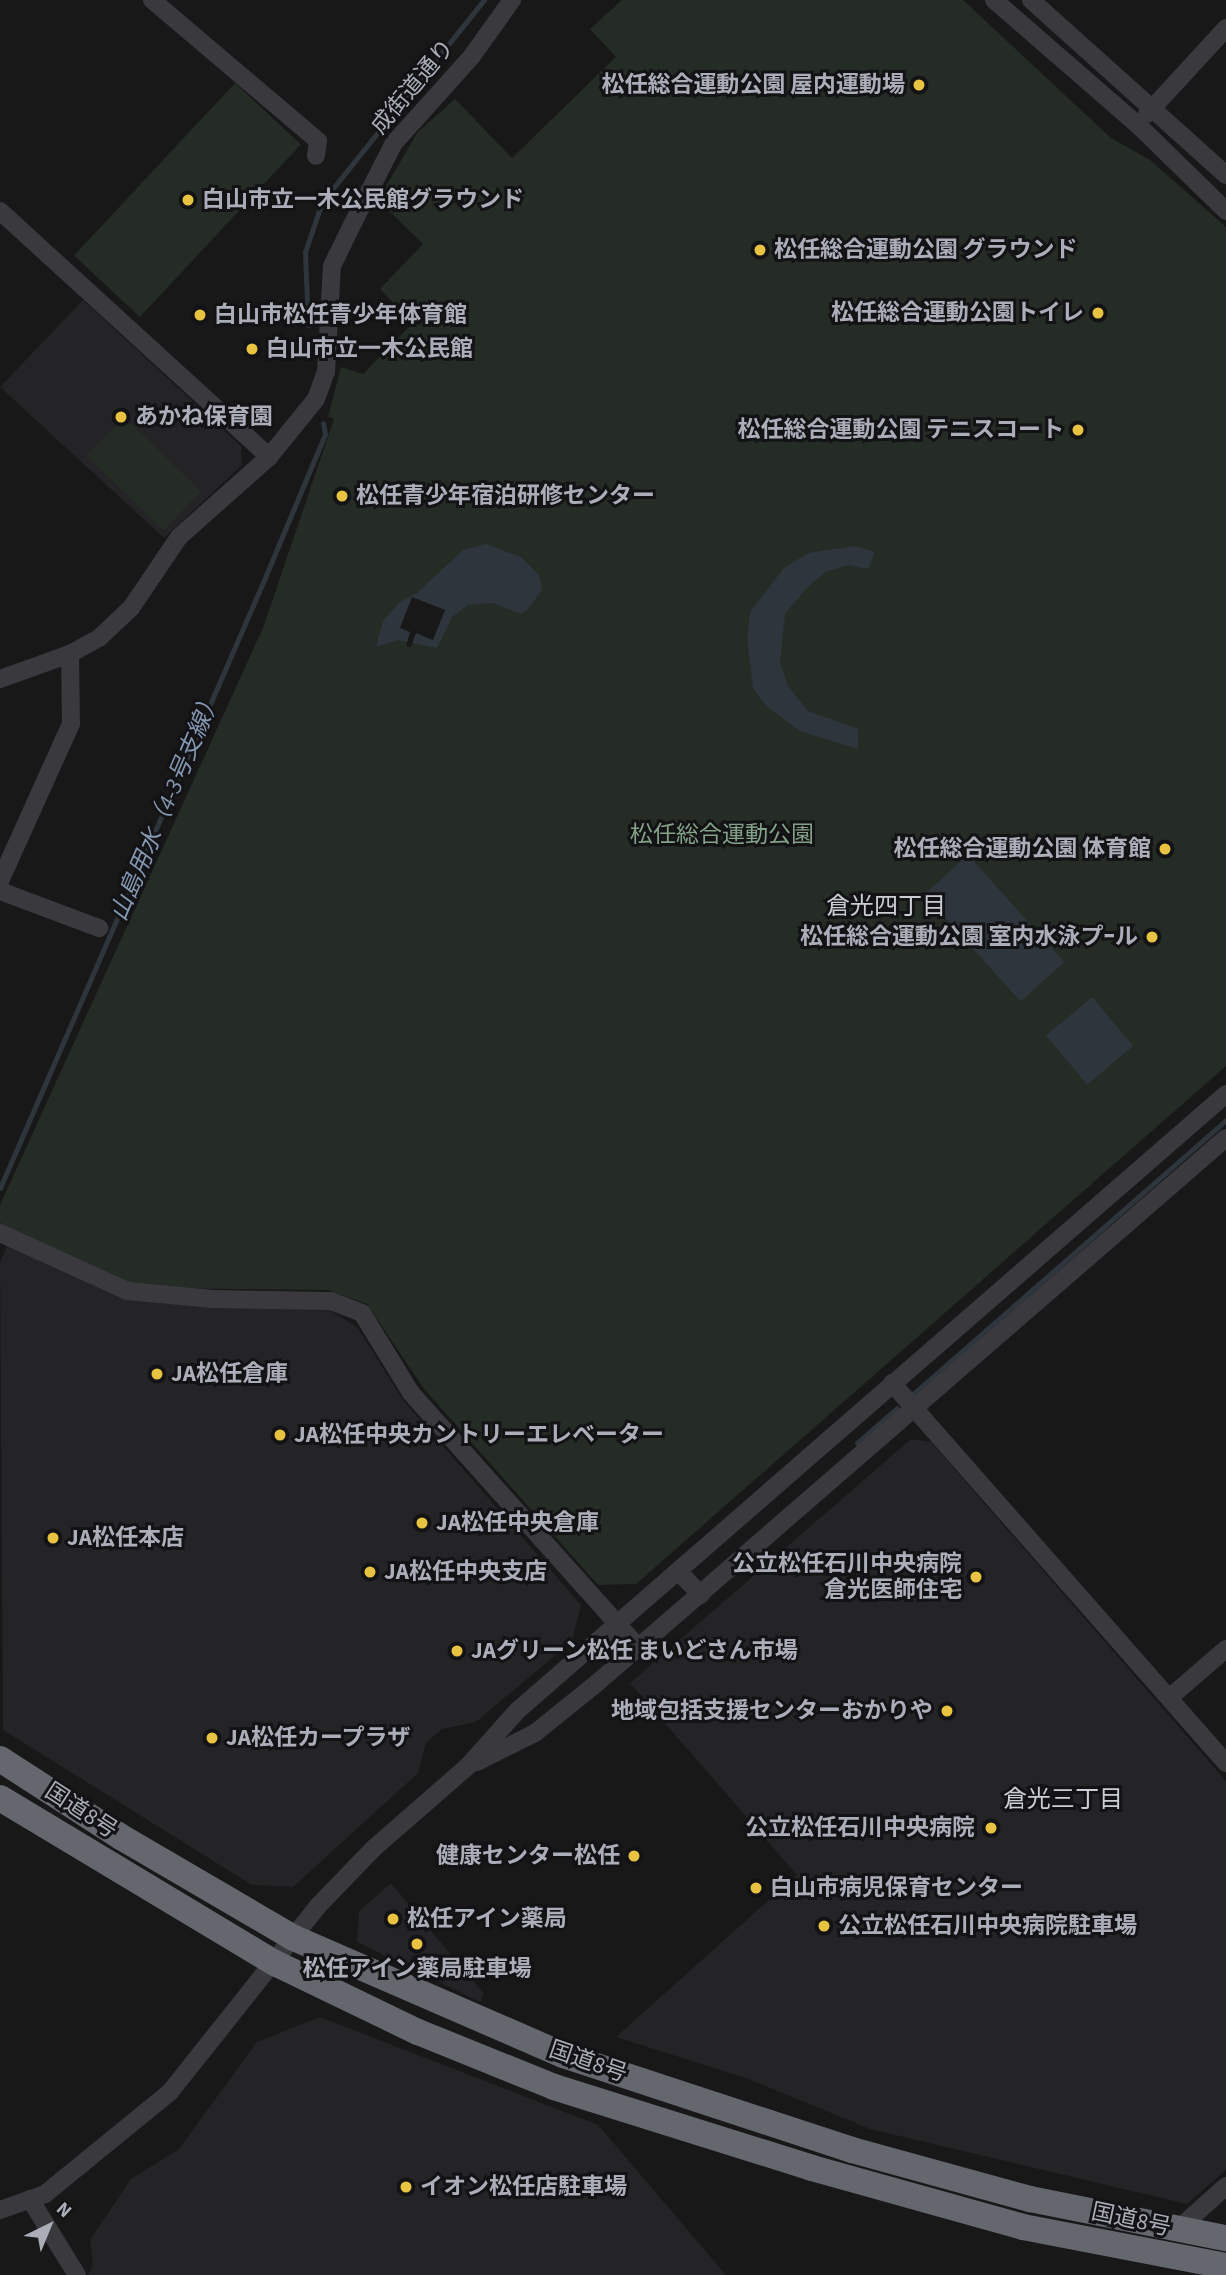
<!DOCTYPE html>
<meta charset="utf-8">
<style>
body{margin:0}
#map{position:relative;width:1226px;height:2275px;overflow:hidden;background:#181819;font-family:"Source Sans 3","Noto Sans JP",sans-serif}
div>[style]{position:absolute}
.built>*{inset:0;background:#242426}
.green>*{inset:0;background:#242c25;transform-origin:0 0}
.water>*{inset:0;background:#2e353d;transform-origin:0 0}
.pier>*{inset:0;background:#181819}
.stream>*{height:5px;margin:-2.5px;padding:0 2.5px;transform-origin:2.5px;border-radius:2.5px;background:#2e353d}
.minor>*{height:18px;margin:-9px;padding:0 9px;transform-origin:9px;border-radius:9px;background:#39393e}
.highway>*{height:26px;margin:-13px;padding:0 13px;transform-origin:13px;border-radius:13px;background:#65676f}
.dots>*{width:19px;height:19px;translate:-50% -50%;box-sizing:border-box;border:4px solid #131315;border-radius:50%}
span{translate:-50% -50%;white-space:nowrap;text-align:center;line-height:1.15;-webkit-text-stroke:6px #131315;paint-order:stroke}
.poi-label{font-size:23px;color:#abadb9;font-weight:700}
.right{translate:-100% -50%;text-align:right}
.left{translate:0 -50%;text-align:left}
.street-label{font-size:23px;color:#abadb9}
.park-label{font-size:23px;color:#83a288}
.water-label{font-size:24px;color:#8497b1;font-style:italic}
.neighbourhood-label{font-size:24px;color:#cbcdd5}
.north{position:absolute;left:14px;top:2191px;width:70px;height:70px;-webkit-text-stroke:5px #131315;paint-order:stroke;rotate:43deg;font-size:19px;font-weight:700;line-height:28px;text-align:center;color:#abadb9}
.north::after{content:'';display:block;margin:auto;width:24px;height:32px;background:#abadb9;clip-path:polygon(50% 0,100% 100%,50% 72%,0 100%)}
</style>
<div id="map">
<div class="built">
<div style="clip-path:polygon(83px 300px,241px 446px,242px 465px,164px 538px,0 387px)"></div>
<div style="clip-path:polygon(7px 1246px,128px 1300px,326px 1308px,357px 1327px,403px 1400px,581px 1605px,572px 1641px,476px 1722px,442px 1729px,426px 1743px,418px 1773px,293px 1887px,252px 1885px,3px 1730px,0 1263px)"></div>
<div style="clip-path:polygon(911px 1439px,931px 1442px,1226px 1781px,1226px 2170px,1187px 2204px,870px 2129px,746px 2078px,616px 2037px,797px 1875px,630px 1683px)"></div>
<div style="clip-path:polygon(391px 1883px,484px 1994px,480px 2002px,357px 1942px,359px 1911px)"></div>
<div style="clip-path:polygon(320px 2017px,598px 2125px,726px 2275px,88px 2275px,93px 2265px,90px 2240px,131px 2179px,179px 2149px,257px 2042px)"></div>
</div>
<div class="green">
<div style="clip-path:polygon(622px 0,963px 0,1111px 138px,1150px 160px,1226px 227px,1226px 1066px,636px 1584px,598px 1585px,424px 1389px,367px 1304px,328px 1290px,152px 1288px,125px 1283px,0 1223px,0 1205px,263px 628px,334px 419px,328px 417px,341px 367px,363px 374px,413px 323px,380px 289px,423px 244px,378px 200px,417px 133px,455px 99px,512px 158px,616px 57px,590px 29px)"></div>
<div style="left:235px;top:83px;width:90px;height:236px;rotate:43deg"></div>
<div style="left:124px;top:417px;width:107px;height:54px;rotate:44deg"></div>
</div>
<div class="water">
<div style="clip-path:polygon(486px 544px,521px 557px,539px 575px,542px 590px,527px 610px,521px 614px,493px 603px,468px 605px,452px 617px,437px 648px,398px 640px,376px 647px,383px 621px,400px 602px,417px 593px,463px 550px)"></div>
<div style="clip-path:polygon(855px 546px,875px 552px,868px 569px,848px 565px,825px 572px,805px 590px,785px 614px,780px 662px,788px 686px,808px 711px,858px 729px,858px 749px,800px 731px,767px 707px,753px 688px,747px 638px,750px 612px,784px 568px,808px 553px)"></div>
<div style="left:968px;top:855px;width:144px;height:59px;rotate:48deg"></div>
<div style="left:1092px;top:997px;width:64px;height:60px;rotate:50deg"></div>
</div>
<div class="pier">
<div style="clip-path:polygon(412px 597px,445px 610px,433px 640px,416px 633px,411px 647px,406px 646px,410px 632px,400px 628px)"></div>
</div>
<div class="stream">
<div style="left:308px;top:325px;width:73px;rotate:-92.4deg"></div>
<div style="left:305px;top:252px;width:53px;rotate:-71.2deg"></div>
<div style="left:322px;top:202px;width:259px;rotate:-51.3deg"></div>
<div style="left:0;top:1188px;width:663px;rotate:-66.53deg"></div>
<div style="left:264px;top:580px;width:158px;rotate:-67.3deg"></div>
<div style="left:325px;top:434px;width:11px;rotate:-100deg"></div>
<div style="left:912px;top:1395px;width:417px;rotate:-41.2deg"></div>
<div style="left:857px;top:1443px;width:53px;rotate:-41.2deg"></div>
</div>
<div class="minor">
<div style="left:152px;top:0;width:218px;rotate:40.3deg"></div>
<div style="left:318px;top:141px;width:15px;rotate:98deg"></div>
<div style="left:994px;top:0;width:191px;rotate:41deg"></div>
<div style="left:1138px;top:125px;width:123px;rotate:44.3deg"></div>
<div style="left:1031px;top:0;width:262px;rotate:41.9deg"></div>
<div style="left:1147px;top:114px;width:117px;rotate:-47.4deg"></div>
<div style="left:0;top:211px;width:365px;rotate:42.4deg"></div>
<div style="left:0;top:679px;width:74px;rotate:-19.7deg"></div>
<div style="left:70px;top:654px;width:33px;rotate:-29deg"></div>
<div style="left:99px;top:638px;width:44px;rotate:-43.2deg"></div>
<div style="left:131px;top:608px;width:86px;rotate:-55.9deg"></div>
<div style="left:179px;top:537px;width:120px;rotate:-41.6deg"></div>
<div style="left:269px;top:457px;width:75px;rotate:-51deg"></div>
<div style="left:316px;top:399px;width:29px;rotate:-70deg"></div>
<div style="left:326px;top:372px;width:106px;rotate:-86.8deg"></div>
<div style="left:332px;top:266px;width:48px;rotate:-64deg"></div>
<div style="left:353px;top:223px;width:90px;rotate:-62.9deg"></div>
<div style="left:394px;top:143px;width:117px;rotate:-48.1deg"></div>
<div style="left:472px;top:56px;width:69px;rotate:-54.5deg"></div>
<div style="left:0;top:881px;width:172px;rotate:-65.7deg"></div>
<div style="left:71px;top:724px;width:70px;rotate:-90.8deg"></div>
<div style="left:0;top:891px;width:106px;rotate:20.5deg"></div>
<div style="left:0;top:1233px;width:140px;rotate:24.5deg"></div>
<div style="left:127px;top:1291px;width:86px;rotate:5.3deg"></div>
<div style="left:213px;top:1299px;width:118px;rotate:1deg"></div>
<div style="left:331px;top:1301px;width:33px;rotate:21deg"></div>
<div style="left:362px;top:1313px;width:94px;rotate:58.5deg"></div>
<div style="left:411px;top:1393px;width:341px;rotate:48.2deg"></div>
<div style="left:892px;top:1383px;width:506px;rotate:48.69deg"></div>
<div style="left:678px;top:1571px;width:33px;rotate:46deg"></div>
<div style="left:1169px;top:1698px;width:75px;rotate:-40.7deg"></div>
<div style="left:477px;top:1762px;width:65px;rotate:-26.6deg"></div>
<div style="left:535px;top:1733px;width:80px;rotate:-38.9deg"></div>
<div style="left:597px;top:1683px;width:832px;rotate:-40.91deg"></div>
<div style="left:30px;top:2199px;width:89px;rotate:58.3deg"></div>
<div style="left:0;top:2210px;width:48px;rotate:-19.6deg"></div>
<div style="left:45px;top:2194px;width:161px;rotate:-39.2deg"></div>
<div style="left:170px;top:2092px;width:236px;rotate:-51.5deg"></div>
<div style="left:317px;top:1907px;width:82px;rotate:-46deg"></div>
<div style="left:374px;top:1848px;width:125px;rotate:-41.1deg"></div>
<div style="left:468px;top:1766px;width:74px;rotate:-48.3deg"></div>
<div style="left:517px;top:1711px;width:940px;rotate:-41.03deg"></div>
<div style="left:1177px;top:2230px;width:66px;rotate:-41.9deg"></div>
</div>
<div class="highway">
<div style="left:0;top:1759px;width:144px;rotate:32.8deg"></div>
<div style="left:121px;top:1837px;width:200px;rotate:30.3deg"></div>
<div style="left:294px;top:1938px;width:293px;rotate:23.5deg"></div>
<div style="left:563px;top:2055px;width:304px;rotate:18.2deg"></div>
<div style="left:852px;top:2150px;width:185px;rotate:15.4deg"></div>
<div style="left:1030px;top:2199px;width:200px;rotate:11.3deg"></div>
<div style="left:0;top:1798px;width:321px;rotate:31deg"></div>
<div style="left:275px;top:1963px;width:159px;rotate:25.8deg"></div>
<div style="left:418px;top:2032px;width:147px;rotate:22deg"></div>
<div style="left:554px;top:2087px;width:270px;rotate:17.4deg"></div>
<div style="left:812px;top:2168px;width:219px;rotate:15.6deg"></div>
<div style="left:1023px;top:2227px;width:207px;rotate:10.9deg"></div>
</div>
<div class="dots">
<div style="left:919px;top:85px;background:#e8c341"></div>
<div style="left:188px;top:200px;background:#e8c341"></div>
<div style="left:760px;top:250px;background:#e8c341"></div>
<div style="left:1098px;top:313px;background:#e8c341"></div>
<div style="left:200px;top:315px;background:#e8c341"></div>
<div style="left:252px;top:349px;background:#e8c341"></div>
<div style="left:121px;top:417px;background:#e8c341"></div>
<div style="left:1078px;top:430px;background:#e8c341"></div>
<div style="left:342px;top:496px;background:#e8c341"></div>
<div style="left:1165px;top:849px;background:#e8c341"></div>
<div style="left:1152px;top:937px;background:#e8c341"></div>
<div style="left:157px;top:1374px;background:#e8c341"></div>
<div style="left:280px;top:1435px;background:#e8c341"></div>
<div style="left:422px;top:1523px;background:#e8c341"></div>
<div style="left:53px;top:1538px;background:#e8c341"></div>
<div style="left:370px;top:1572px;background:#e8c341"></div>
<div style="left:976px;top:1577px;background:#e8c341"></div>
<div style="left:457px;top:1651px;background:#e8c341"></div>
<div style="left:947px;top:1711px;background:#e8c341"></div>
<div style="left:212px;top:1738px;background:#e8c341"></div>
<div style="left:991px;top:1828px;background:#e8c341"></div>
<div style="left:634px;top:1856px;background:#e8c341"></div>
<div style="left:756px;top:1888px;background:#e8c341"></div>
<div style="left:393px;top:1919px;background:#e8c341"></div>
<div style="left:824px;top:1926px;background:#e8c341"></div>
<div style="left:417px;top:1944px;background:#e8c341"></div>
<div style="left:406px;top:2187px;background:#e8c341"></div>
</div>
<div class="poi-label">
<span class="right" style="left:905px;top:85px">松任総合運動公園 屋内運動場</span>
<span class="left" style="left:202px;top:200px">白山市立一木公民館グラウンド</span>
<span class="left" style="left:774px;top:250px">松任総合運動公園 グラウンド</span>
<span class="right" style="left:1084px;top:313px">松任総合運動公園トイレ</span>
<span class="left" style="left:214px;top:315px">白山市松任青少年体育館</span>
<span class="left" style="left:266px;top:349px">白山市立一木公民館</span>
<span class="left" style="left:135px;top:417px">あかね保育園</span>
<span class="right" style="left:1064px;top:430px">松任総合運動公園 テニスコート</span>
<span class="left" style="left:356px;top:496px">松任青少年宿泊研修センター</span>
<span class="right" style="left:1151px;top:849px">松任総合運動公園 体育館</span>
<span class="right" style="left:1138px;top:937px">松任総合運動公園 室内水泳プｰル</span>
<span class="left" style="left:171px;top:1374px">JA松任倉庫</span>
<span class="left" style="left:294px;top:1435px">JA松任中央カントリーエレベーター</span>
<span class="left" style="left:436px;top:1523px">JA松任中央倉庫</span>
<span class="left" style="left:67px;top:1538px">JA松任本店</span>
<span class="right" style="left:962px;top:1577px">公立松任石川中央病院<br>倉光医師住宅</span>
<span class="left" style="left:384px;top:1572px">JA松任中央支店</span>
<span class="left" style="left:471px;top:1651px">JAグリーン松任 まいどさん市場</span>
<span class="right" style="left:933px;top:1711px">地域包括支援センターおかりや</span>
<span class="left" style="left:226px;top:1738px">JA松任カープラザ</span>
<span class="right" style="left:975px;top:1828px">公立松任石川中央病院</span>
<span class="right" style="left:620px;top:1856px">健康センター松任</span>
<span class="left" style="left:770px;top:1888px">白山市病児保育センター</span>
<span class="left" style="left:407px;top:1919px">松任アイン薬局</span>
<span class="left" style="left:838px;top:1926px">公立松任石川中央病院駐車場</span>
<span style="left:417px;top:1969px">松任アイン薬局駐車場</span>
<span class="left" style="left:420px;top:2187px">イオン松任店駐車場</span>
</div>
<div class="street-label">
<span style="left:413px;top:87px;rotate:-50deg">成街道通り</span>
<span style="left:81px;top:1811px;rotate:33deg">国道8号</span>
<span style="left:588px;top:2062px;rotate:19deg">国道8号</span>
<span style="left:1131px;top:2220px;rotate:12deg">国道8号</span>
</div>
<div class="park-label">
<span style="left:722px;top:835px">松任総合運動公園</span>
</div>
<div class="water-label">
<span style="left:166px;top:806px;rotate:-67deg">山島用水（4-3号支線）</span>
</div>
<div class="neighbourhood-label">
<span style="left:886px;top:907px">倉光四丁目</span>
<span style="left:1063px;top:1800px">倉光三丁目</span>
</div>
<div class="north">N</div>
</div>
